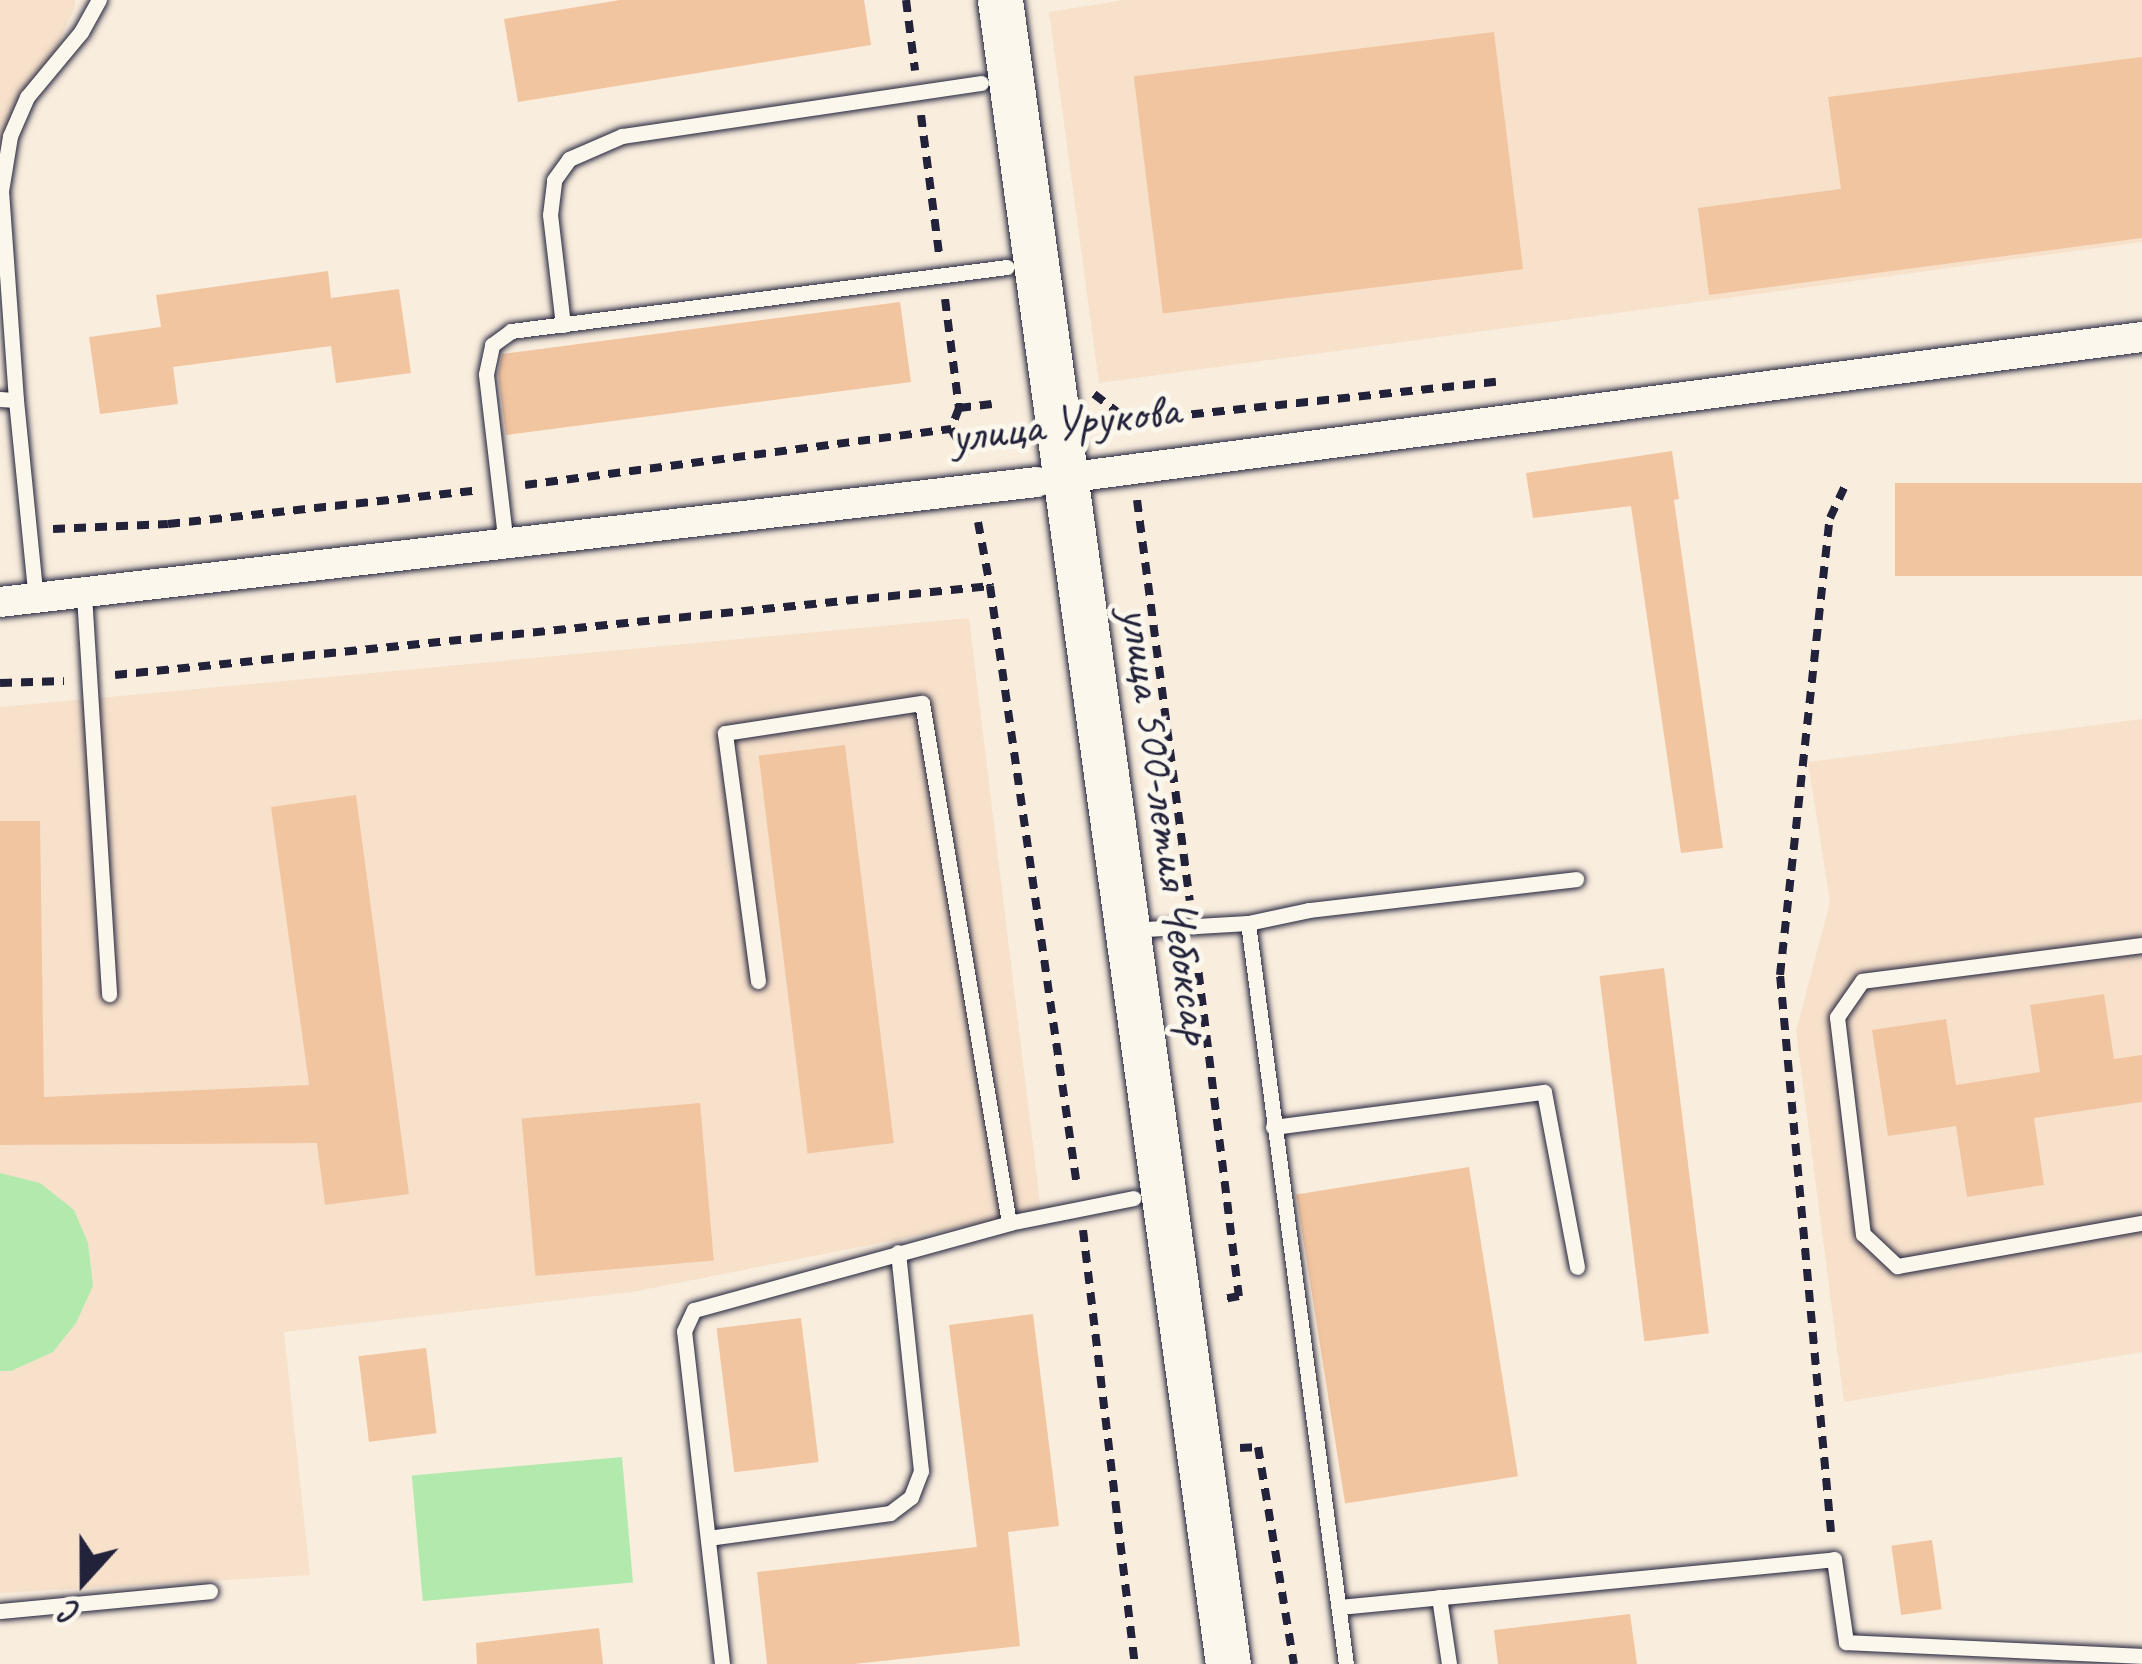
<!DOCTYPE html>
<meta charset="utf-8">
<style>
body{margin:0}
#map{position:relative;width:2142px;height:1664px;overflow:hidden;background:#f9eddd;font-family:Caveat,sans-serif}
div>[style]{position:absolute}
.built>*{inset:0;background:#f7e1cb}
.green>*{inset:0;background:#b2eaad;transform-origin:0 0}
.building>*{inset:0;background:#f2c5a1;transform-origin:0 0}
.path>*{height:8px;margin-top:-4px;transform-origin:0;background:repeating-linear-gradient(90deg,#22223b 0 12px,transparent 0 21px)}
.roads{filter:drop-shadow(0 0 3px #22223b) drop-shadow(0 0 3px #22223b)}
.lane>*{height:15px;margin:-7.5px;padding:0 7.5px;transform-origin:7.5px;border-radius:7.5px;background:#fbf7ec}
.street>*{height:30px;margin:-15px;padding:0 15px;transform-origin:15px;border-radius:15px;background:#fbf7ec}
.secondary>*{height:45px;margin:-22.5px;padding:0 22.5px;transform-origin:22.5px;border-radius:22.5px;background:#fbf7ec}
span{translate:-50% -50%;white-space:nowrap;text-align:center;line-height:1.15;-webkit-text-stroke:10px #fbf7ec;paint-order:stroke}
.street-label{font-size:48px;color:#22223b}
.north{position:absolute;left:24px;top:1520px;width:120px;height:120px;-webkit-text-stroke:9px #fbf7ec;paint-order:stroke;rotate:201deg;font-size:33px;font-weight:700;line-height:48px;text-align:center;color:#22223b}
.north::after{content:'';display:block;margin:auto;width:42px;height:54px;background:#22223b;clip-path:polygon(50% 0,100% 100%,50% 72%,0 100%)}
</style>
<div id="map">
<div class="built">
<div style="clip-path:polygon(0 0,75px 0,75px 6px,0 176px)"></div>
<div style="clip-path:polygon(1124px 0,2142px 0,2142px 242px,1099px 383px,1049px 12px)"></div>
<div style="clip-path:polygon(969px 618px,1041px 1211px,632px 1292px,284px 1332px,310px 1575px,0 1593px,0 707px)"></div>
<div style="clip-path:polygon(2142px 719px,2142px 1352px,1844px 1402px,1796px 1031px,1830px 902px,1808px 762px)"></div>
</div>
<div class="green">
<div style="clip-path:polygon(0 1173px,40px 1183px,74px 1210px,88px 1243px,93px 1286px,76px 1323px,53px 1352px,11px 1371px,0 1371px)"></div>
<div style="left:622px;top:1457px;width:126px;height:211px;rotate:85deg"></div>
</div>
<div class="building">
<div style="clip-path:polygon(620px 0,864px 0,871px 45px,518px 102px,504px 19px)"></div>
<div style="left:1494px;top:32px;width:239px;height:363px;rotate:83deg"></div>
<div style="clip-path:polygon(2142px 57px,2142px 238px,1709px 295px,1698px 208px,1841px 189px,1828px 97px)"></div>
<div style="clip-path:polygon(328px 271px,331px 298px,399px 289px,411px 373px,336px 383px,331px 346px,173px 367px,178px 404px,100px 414px,89px 337px,161px 327px,156px 295px)"></div>
<div style="clip-path:polygon(900px 302px,911px 382px,506px 435px,498px 374px,502px 354px)"></div>
<div style="clip-path:polygon(1672px 451px,1679px 499px,1674px 500px,1723px 848px,1681px 853px,1631px 506px,1533px 518px,1526px 473px)"></div>
<div style="left:2142px;top:483px;width:93px;height:247px;rotate:90deg"></div>
<div style="left:845px;top:745px;width:401px;height:87px;rotate:83deg"></div>
<div style="clip-path:polygon(356px 795px,409px 1194px,325px 1205px,317px 1143px,0 1145px,0 821px,40px 821px,44px 1097px,309px 1085px,271px 807px)"></div>
<div style="left:1664px;top:968px;width:368px;height:65px;rotate:83deg"></div>
<div style="clip-path:polygon(2104px 994px,2114px 1059px,2142px 1055px,2142px 1102px,2034px 1118px,2044px 1185px,1967px 1197px,1956px 1126px,1888px 1136px,1872px 1030px,1946px 1019px,1956px 1085px,2040px 1072px,2030px 1005px)"></div>
<div style="left:700px;top:1103px;width:158px;height:179px;rotate:85deg"></div>
<div style="left:1469px;top:1167px;width:313px;height:175px;rotate:81deg"></div>
<div style="clip-path:polygon(1033px 1314px,1059px 1526px,1008px 1532px,1020px 1646px,854px 1664px,767px 1664px,757px 1572px,977px 1547px,949px 1325px)"></div>
<div style="left:801px;top:1318px;width:145px;height:85px;rotate:83deg"></div>
<div style="left:426px;top:1348px;width:86px;height:68px;rotate:83deg"></div>
<div style="left:1932px;top:1540px;width:70px;height:41px;rotate:82deg"></div>
<div style="clip-path:polygon(1630px 1614px,1637px 1664px,1498px 1664px,1494px 1630px)"></div>
<div style="clip-path:polygon(599px 1628px,603px 1664px,477px 1664px,476px 1643px)"></div>
</div>
<div class="path">
<div style="left:906px;top:0;width:71px;rotate:82.7deg"></div>
<div style="left:921px;top:115px;width:140px;rotate:82.6deg"></div>
<div style="left:945px;top:299px;width:110px;rotate:82.7deg"></div>
<div style="left:959px;top:408px;width:22px;rotate:111deg"></div>
<div style="left:951px;top:429px;width:31px;rotate:59deg"></div>
<div style="left:1094px;top:394px;width:44px;rotate:37.6deg"></div>
<div style="left:1129px;top:421px;width:19px;rotate:81deg"></div>
<div style="left:959px;top:408px;width:33px;rotate:-7deg"></div>
<div style="left:1129px;top:421px;width:369px;rotate:-6.1deg"></div>
<div style="left:525px;top:485px;width:430px;rotate:-7.5deg"></div>
<div style="left:1137px;top:500px;width:404px;rotate:82.5deg"></div>
<div style="left:978px;top:522px;width:65px;rotate:79.4deg"></div>
<div style="left:53px;top:529px;width:115px;rotate:-2.5deg"></div>
<div style="left:168px;top:524px;width:308px;rotate:-6.2deg"></div>
<div style="left:115px;top:675px;width:880px;rotate:-5.81deg"></div>
<div style="left:990px;top:586px;width:606px;rotate:81.75deg"></div>
<div style="left:0;top:683px;width:64px;rotate:-1.8deg"></div>
<div style="left:1196px;top:952px;width:347px;rotate:82.9deg"></div>
<div style="left:1239px;top:1296px;width:20px;rotate:169deg"></div>
<div style="left:1083px;top:1230px;width:437px;rotate:83.2deg"></div>
<div style="left:1240px;top:1448px;width:18px;rotate:-3deg"></div>
<div style="left:1258px;top:1447px;width:220px;rotate:80.6deg"></div>
<div style="left:1831px;top:1532px;width:559px;rotate:-95.23deg"></div>
<div style="left:1780px;top:975px;width:460px;rotate:-83.8deg"></div>
<div style="left:1830px;top:518px;width:35px;rotate:-65deg"></div>
</div>
<div class="roads">
<div class="lane">
<div style="left:563px;top:325px;width:111px;rotate:-96.7deg"></div>
<div style="left:550px;top:215px;width:35px;rotate:-83deg"></div>
<div style="left:554px;top:180px;width:26px;rotate:-54deg"></div>
<div style="left:569px;top:159px;width:58px;rotate:-23.5deg"></div>
<div style="left:622px;top:136px;width:363px;rotate:-8.4deg"></div>
<div style="left:0;top:399px;width:16px;rotate:4deg"></div>
<div style="left:16px;top:400px;width:202px;rotate:84.3deg"></div>
<div style="left:16px;top:400px;width:210px;rotate:-94.1deg"></div>
<div style="left:1px;top:191px;width:56px;rotate:-80.7deg"></div>
<div style="left:10px;top:136px;width:43px;rotate:-66.4deg"></div>
<div style="left:27px;top:97px;width:85px;rotate:-50.3deg"></div>
<div style="left:81px;top:32px;width:37px;rotate:-61deg"></div>
<div style="left:506px;top:545px;width:172px;rotate:-96.7deg"></div>
<div style="left:486px;top:374px;width:30px;rotate:-78deg"></div>
<div style="left:492px;top:345px;width:24px;rotate:-36deg"></div>
<div style="left:511px;top:331px;width:500px;rotate:-7.35deg"></div>
<div style="left:84px;top:595px;width:400px;rotate:86.4deg"></div>
<div style="left:1248px;top:923px;width:747px;rotate:82.47deg"></div>
<div style="left:1129px;top:930px;width:119px;rotate:-3.4deg"></div>
<div style="left:1248px;top:923px;width:62px;rotate:-12deg"></div>
<div style="left:1309px;top:910px;width:269px;rotate:-6.6deg"></div>
<div style="left:2142px;top:945px;width:282px;rotate:172.7deg"></div>
<div style="left:1862px;top:981px;width:44px;rotate:124.8deg"></div>
<div style="left:1837px;top:1017px;width:219px;rotate:83.2deg"></div>
<div style="left:1863px;top:1234px;width:47px;rotate:43.3deg"></div>
<div style="left:1897px;top:1266px;width:249px;rotate:-10deg"></div>
<div style="left:758px;top:981px;width:250px;rotate:-97.6deg"></div>
<div style="left:725px;top:733px;width:199px;rotate:-8.7deg"></div>
<div style="left:922px;top:703px;width:527px;rotate:80.5deg"></div>
<div style="left:1273px;top:1127px;width:273px;rotate:-7.4deg"></div>
<div style="left:1544px;top:1092px;width:178px;rotate:79.3deg"></div>
<div style="left:708px;top:1538px;width:184px;rotate:-7.8deg"></div>
<div style="left:890px;top:1513px;width:26px;rotate:-37deg"></div>
<div style="left:911px;top:1497px;width:28px;rotate:-69deg"></div>
<div style="left:921px;top:1471px;width:220px;rotate:-96deg"></div>
<div style="left:1439px;top:1597px;width:68px;rotate:81.5deg"></div>
<div style="left:1339px;top:1607px;width:497px;rotate:-5.5deg"></div>
<div style="left:1834px;top:1559px;width:84px;rotate:81.8deg"></div>
<div style="left:1846px;top:1642px;width:296px;rotate:2.7deg"></div>
<div style="left:0;top:1611px;width:211px;rotate:-5.4deg"></div>
<div style="left:722px;top:1664px;width:335px;rotate:-96.5deg"></div>
<div style="left:684px;top:1331px;width:23px;rotate:-65deg"></div>
<div style="left:694px;top:1310px;width:327px;rotate:-15.4deg"></div>
<div style="left:1009px;top:1223px;width:127px;rotate:-11.3deg"></div>
</div>
<div class="street">
<div style="left:1065px;top:478px;width:1086px;rotate:-7.46deg"></div>
<div style="left:0;top:602px;width:1044px;rotate:-6.6deg"></div>
</div>
<div class="secondary">
<div style="left:1000px;top:0;width:1680px;rotate:82.2deg"></div>
</div>
</div>
<div class="street-label">
<span style="left:1065px;top:423px;rotate:-7deg">улица Урукова</span>
<span style="left:1167px;top:825px;rotate:82deg">улица 500-летия Чебоксар</span>
</div>
<div class="north">С</div>
</div>
